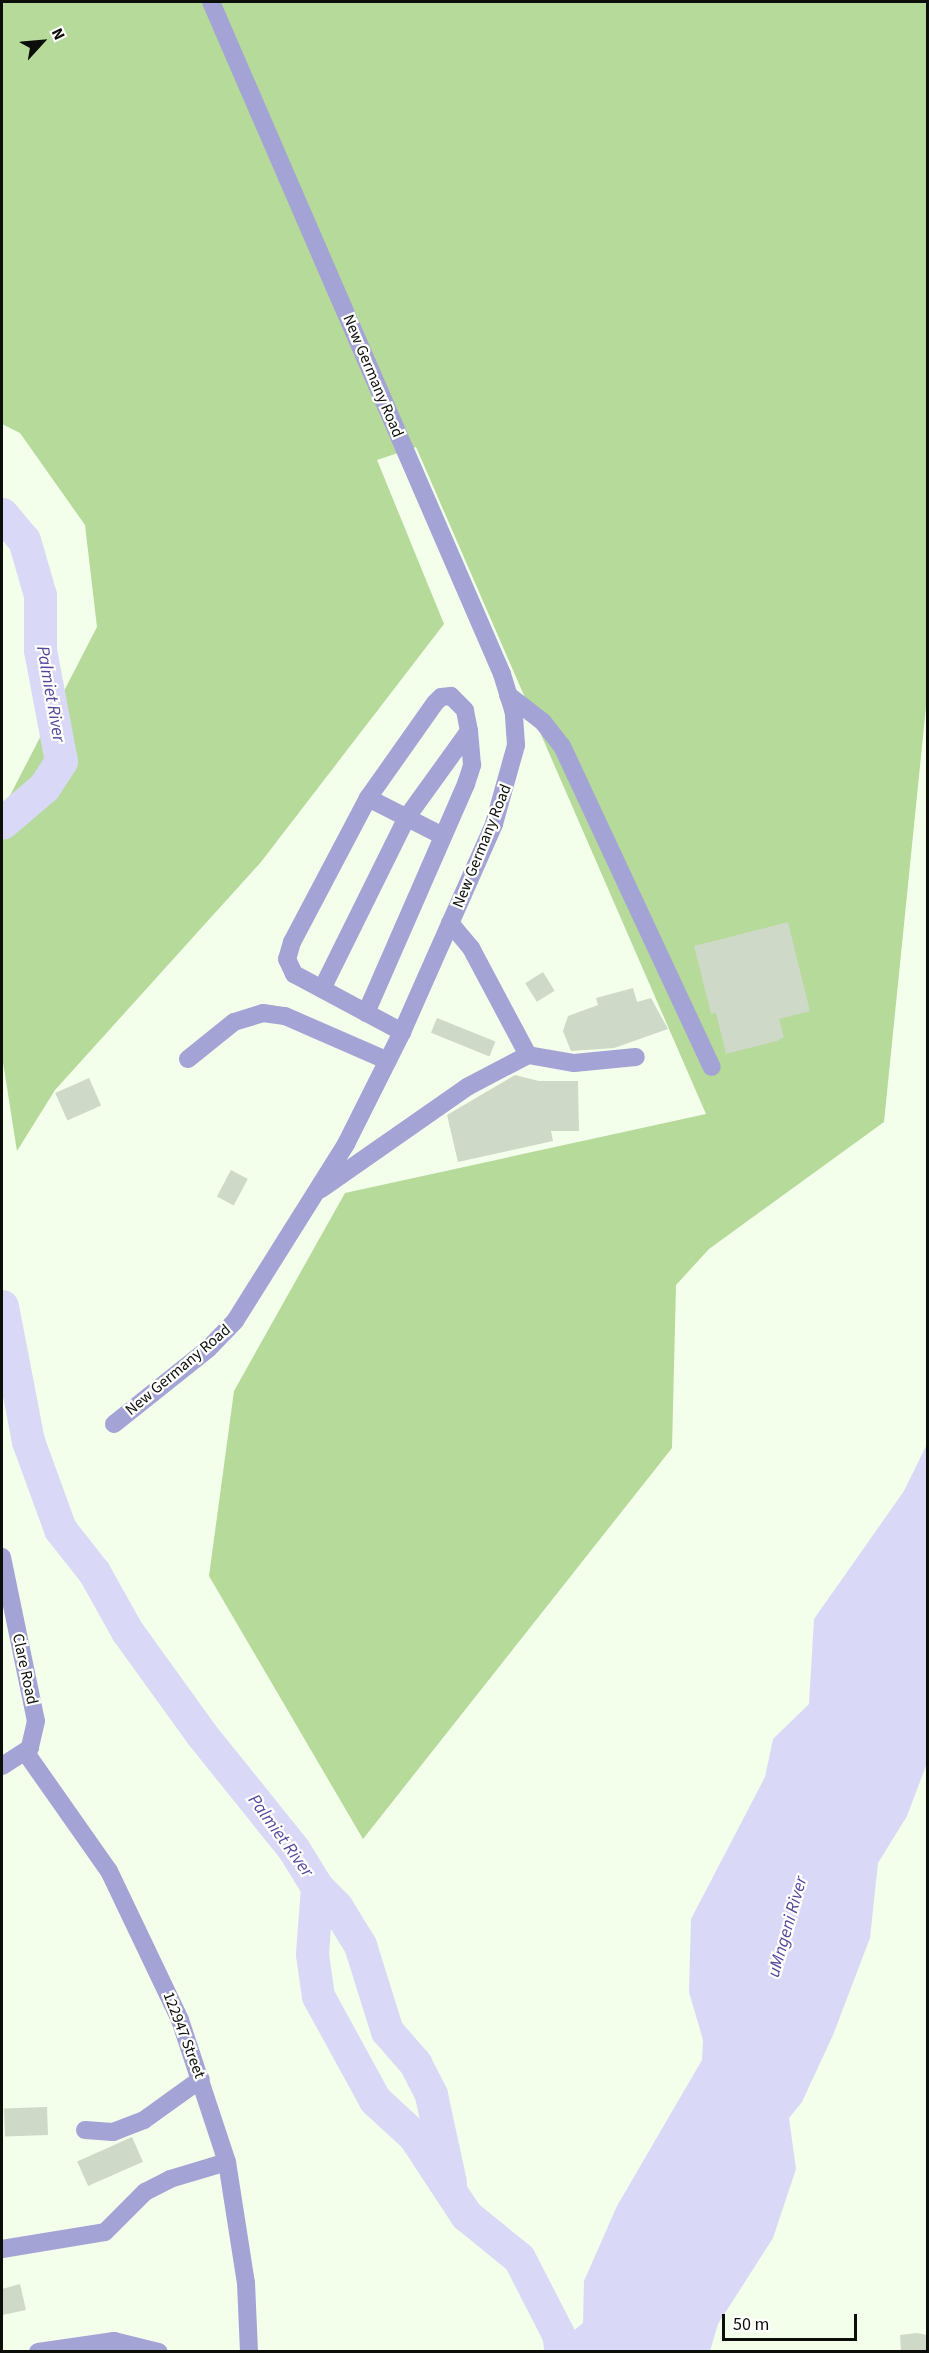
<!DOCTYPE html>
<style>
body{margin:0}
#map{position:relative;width:929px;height:2353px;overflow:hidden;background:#f3feeb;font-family:"Source Sans 3",sans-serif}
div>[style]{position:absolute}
.green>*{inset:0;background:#b5da99}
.water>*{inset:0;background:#d9d9f7}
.river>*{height:33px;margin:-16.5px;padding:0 16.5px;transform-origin:16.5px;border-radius:16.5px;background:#d9d9f7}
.building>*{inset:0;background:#cfd9c7;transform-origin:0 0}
.minor>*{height:18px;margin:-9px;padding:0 9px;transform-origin:9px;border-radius:9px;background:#a4a3d6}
span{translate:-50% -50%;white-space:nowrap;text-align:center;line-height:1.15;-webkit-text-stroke:4.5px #fff;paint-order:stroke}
.street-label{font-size:16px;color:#0c0f09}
.water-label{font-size:18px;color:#52479b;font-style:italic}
.frame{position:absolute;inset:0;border:3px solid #0c0f09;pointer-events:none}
.north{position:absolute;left:12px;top:12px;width:60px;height:60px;-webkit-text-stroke:4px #fff;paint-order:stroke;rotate:64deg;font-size:16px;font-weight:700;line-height:24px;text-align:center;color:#0c0f09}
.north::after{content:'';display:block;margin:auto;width:21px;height:27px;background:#0c0f09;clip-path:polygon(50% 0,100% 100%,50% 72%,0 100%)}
.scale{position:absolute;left:722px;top:2314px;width:135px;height:27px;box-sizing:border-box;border:3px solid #0c0f09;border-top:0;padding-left:8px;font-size:18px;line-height:21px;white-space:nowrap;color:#0c0f09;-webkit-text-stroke:4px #fff;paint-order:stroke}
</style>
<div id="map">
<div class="green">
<div style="clip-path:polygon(2px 2px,927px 2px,928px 687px,884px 1122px,709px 1249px,676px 1285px,672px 1448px,363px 1839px,209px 1576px,234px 1391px,345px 1193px,706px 1114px,416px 447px,377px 460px,444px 624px,261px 862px,55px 1090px,17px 1151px,2px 1056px,2px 811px,97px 627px,85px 525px,20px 433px,2px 424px)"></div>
</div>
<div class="water">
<div style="clip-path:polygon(927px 1444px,927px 1763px,907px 1816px,878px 1863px,870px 1938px,833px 2035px,802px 2102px,789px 2118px,796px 2169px,773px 2238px,718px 2324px,710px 2351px,563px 2351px,567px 2336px,583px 2323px,584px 2281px,617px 2206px,702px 2060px,703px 2040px,689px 1992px,691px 1919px,765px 1777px,773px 1739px,809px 1704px,814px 1619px,904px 1491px)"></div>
</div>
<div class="river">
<div style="left:2px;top:514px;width:34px;rotate:50deg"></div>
<div style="left:24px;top:540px;width:57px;rotate:73.8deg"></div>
<div style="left:40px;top:595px;width:55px;rotate:90deg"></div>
<div style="left:40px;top:650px;width:113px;rotate:79.3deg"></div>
<div style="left:61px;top:761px;width:31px;rotate:123deg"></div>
<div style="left:44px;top:787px;width:55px;rotate:139.4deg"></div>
<div style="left:2px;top:1306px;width:137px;rotate:79.1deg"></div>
<div style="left:28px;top:1441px;width:94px;rotate:70deg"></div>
<div style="left:60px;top:1529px;width:55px;rotate:51.7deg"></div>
<div style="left:94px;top:1572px;width:68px;rotate:60.8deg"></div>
<div style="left:127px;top:1631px;width:128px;rotate:54.2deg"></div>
<div style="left:202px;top:1735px;width:145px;rotate:51.2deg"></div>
<div style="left:293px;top:1848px;width:46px;rotate:58.4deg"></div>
<div style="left:317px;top:1887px;width:67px;rotate:94.3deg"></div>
<div style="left:312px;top:1954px;width:42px;rotate:81.9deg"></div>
<div style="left:318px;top:1996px;width:119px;rotate:61.3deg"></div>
<div style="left:375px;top:2100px;width:53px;rotate:42.7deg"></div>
<div style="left:414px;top:2136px;width:95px;rotate:56.6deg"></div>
<div style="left:466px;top:2215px;width:68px;rotate:39.1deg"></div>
<div style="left:519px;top:2258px;width:85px;rotate:62.8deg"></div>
<div style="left:558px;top:2334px;width:18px;rotate:81deg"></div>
<div style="left:317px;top:1887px;width:27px;rotate:45deg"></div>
<div style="left:336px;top:1906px;width:46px;rotate:58.4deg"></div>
<div style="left:360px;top:1945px;width:90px;rotate:72.6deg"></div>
<div style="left:387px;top:2031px;width:43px;rotate:48.8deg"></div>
<div style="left:415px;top:2063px;width:36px;rotate:63deg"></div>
<div style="left:431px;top:2095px;width:89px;rotate:77.7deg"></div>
</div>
<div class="building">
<div style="clip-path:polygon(788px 922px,810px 1011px,779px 1019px,784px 1037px,777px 1041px,726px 1054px,716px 1013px,711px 1014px,694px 946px)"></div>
<div style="left:543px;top:972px;width:22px;height:21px;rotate:58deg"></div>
<div style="clip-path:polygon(633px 988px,637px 1002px,651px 998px,668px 1029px,614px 1048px,571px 1051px,563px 1031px,568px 1016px,598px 1005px,596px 998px)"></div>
<div style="left:437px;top:1018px;width:63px;height:16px;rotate:22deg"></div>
<div style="clip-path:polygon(515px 1075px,539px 1081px,578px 1081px,579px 1131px,551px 1131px,553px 1141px,458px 1162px,447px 1115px)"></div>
<div style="left:89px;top:1078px;width:30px;height:37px;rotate:66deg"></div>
<div style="left:231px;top:1170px;width:19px;height:30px;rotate:28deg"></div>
<div style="left:47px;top:2107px;width:28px;height:43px;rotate:88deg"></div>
<div style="left:132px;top:2137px;width:27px;height:60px;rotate:66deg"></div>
<div style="clip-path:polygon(20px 2284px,26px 2310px,2px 2315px,2px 2289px)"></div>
<div style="clip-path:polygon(917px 2333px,927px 2335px,927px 2352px,901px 2352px,900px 2335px)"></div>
</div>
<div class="minor">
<div style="left:508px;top:695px;width:44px;rotate:37.6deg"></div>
<div style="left:543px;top:722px;width:31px;rotate:52deg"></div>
<div style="left:562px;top:746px;width:354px;rotate:65deg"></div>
<div style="left:368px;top:798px;width:84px;rotate:26.9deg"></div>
<div style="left:450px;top:923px;width:33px;rotate:50deg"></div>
<div style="left:471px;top:948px;width:121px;rotate:62deg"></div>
<div style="left:528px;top:1055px;width:47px;rotate:9.9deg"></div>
<div style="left:574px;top:1063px;width:62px;rotate:-5.5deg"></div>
<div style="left:322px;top:989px;width:192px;rotate:-63.7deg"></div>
<div style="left:407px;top:817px;width:106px;rotate:-54.2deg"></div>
<div style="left:469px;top:731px;width:21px;rotate:-101deg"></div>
<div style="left:465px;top:710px;width:20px;rotate:-135deg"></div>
<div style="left:451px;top:696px;width:10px;rotate:174deg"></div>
<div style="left:441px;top:697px;width:8px;rotate:135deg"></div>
<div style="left:435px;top:703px;width:116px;rotate:125.2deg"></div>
<div style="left:368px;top:798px;width:163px;rotate:117.8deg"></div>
<div style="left:292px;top:942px;width:18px;rotate:106deg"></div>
<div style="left:287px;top:959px;width:17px;rotate:65deg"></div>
<div style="left:294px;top:974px;width:123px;rotate:28.2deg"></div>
<div style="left:366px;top:1013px;width:250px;rotate:-66.4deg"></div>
<div style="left:466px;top:784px;width:20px;rotate:-72deg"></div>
<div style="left:472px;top:765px;width:34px;rotate:-95deg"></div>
<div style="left:188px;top:1059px;width:59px;rotate:-38.8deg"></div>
<div style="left:234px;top:1022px;width:30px;rotate:-17deg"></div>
<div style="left:263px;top:1013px;width:22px;rotate:8deg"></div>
<div style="left:285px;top:1016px;width:112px;rotate:23.6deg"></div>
<div style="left:321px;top:1189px;width:178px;rotate:-34.9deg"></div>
<div style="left:467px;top:1087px;width:69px;rotate:-27.7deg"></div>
<div style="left:114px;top:1424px;width:120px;rotate:-38.6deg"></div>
<div style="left:208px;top:1349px;width:39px;rotate:-46deg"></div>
<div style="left:235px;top:1321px;width:209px;rotate:-57.9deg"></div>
<div style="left:346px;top:1144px;width:125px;rotate:-63.4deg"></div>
<div style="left:402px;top:1032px;width:227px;rotate:-66.1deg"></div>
<div style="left:494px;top:824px;width:82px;rotate:-74.4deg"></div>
<div style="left:516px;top:745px;width:32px;rotate:-94deg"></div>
<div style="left:514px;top:713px;width:41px;rotate:-107.1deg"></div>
<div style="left:502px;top:674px;width:732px;rotate:-113.41deg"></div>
<div style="left:2px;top:1557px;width:167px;rotate:78.3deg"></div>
<div style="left:36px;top:1721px;width:28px;rotate:103deg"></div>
<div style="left:30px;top:1748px;width:33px;rotate:147deg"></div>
<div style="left:26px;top:1753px;width:144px;rotate:54.9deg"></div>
<div style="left:109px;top:1871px;width:165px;rotate:64.5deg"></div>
<div style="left:180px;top:2020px;width:150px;rotate:71.7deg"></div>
<div style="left:227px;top:2162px;width:122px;rotate:81.1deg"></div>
<div style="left:246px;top:2283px;width:69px;rotate:87.5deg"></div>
<div style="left:85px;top:2130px;width:28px;rotate:4deg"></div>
<div style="left:113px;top:2132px;width:33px;rotate:-21deg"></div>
<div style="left:144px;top:2120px;width:70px;rotate:-35.7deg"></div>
<div style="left:2px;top:2249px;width:104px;rotate:-9.4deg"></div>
<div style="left:105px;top:2232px;width:57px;rotate:-45deg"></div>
<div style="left:145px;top:2192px;width:28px;rotate:-27deg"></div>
<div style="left:170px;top:2179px;width:59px;rotate:-16.6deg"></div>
<div style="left:38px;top:2352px;width:77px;rotate:-8.2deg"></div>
<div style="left:114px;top:2341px;width:46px;rotate:13.7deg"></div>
</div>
<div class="street-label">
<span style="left:373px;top:376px;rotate:67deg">New Germany Road</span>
<span style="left:482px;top:846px;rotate:-68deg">New Germany Road</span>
<span style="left:178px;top:1370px;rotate:-40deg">New Germany Road</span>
<span style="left:25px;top:1669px;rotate:78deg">Clare Road</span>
<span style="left:184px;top:2035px;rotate:69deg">122947 Street</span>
</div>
<div class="water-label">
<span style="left:50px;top:694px;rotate:80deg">Palmiet River</span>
<span style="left:280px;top:1836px;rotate:54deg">Palmiet River</span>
<span style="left:788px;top:1927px;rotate:-74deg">uMngeni River</span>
</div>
<div class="frame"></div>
<div class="north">N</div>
<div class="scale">50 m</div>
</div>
